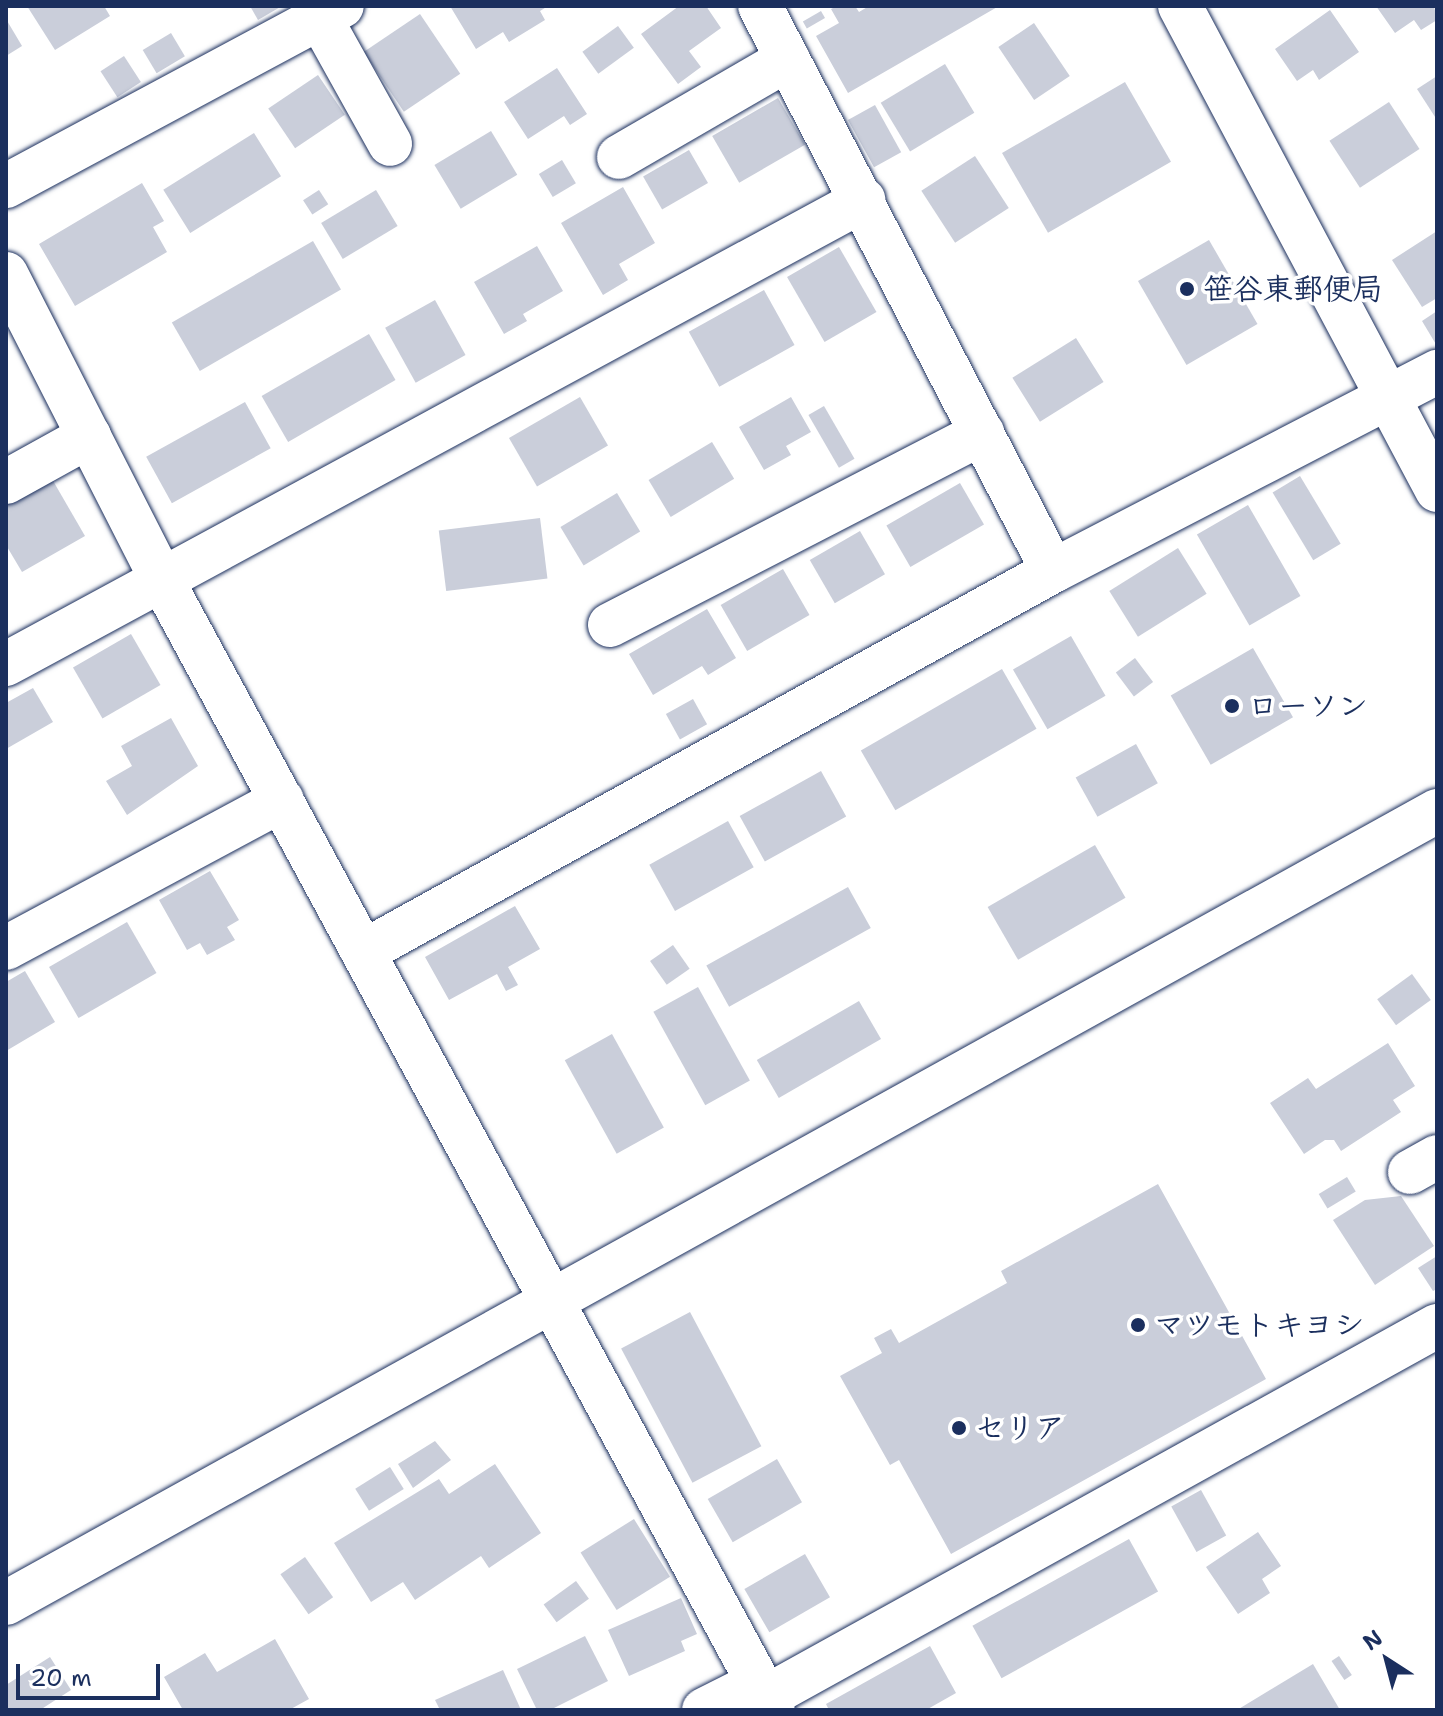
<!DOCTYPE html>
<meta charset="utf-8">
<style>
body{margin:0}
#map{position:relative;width:1443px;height:1716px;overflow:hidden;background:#fff;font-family:"Shantell Sans","Klee One",sans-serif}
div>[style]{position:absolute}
.building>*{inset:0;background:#caceda;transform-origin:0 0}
.roads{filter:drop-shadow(0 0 2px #1b2f5e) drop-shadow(0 0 2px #1b2f5e)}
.minor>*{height:44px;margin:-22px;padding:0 22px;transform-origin:22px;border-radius:22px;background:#fff}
.tertiary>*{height:44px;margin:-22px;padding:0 22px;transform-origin:22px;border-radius:22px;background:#fff}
.dots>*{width:22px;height:22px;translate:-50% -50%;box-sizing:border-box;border:4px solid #fff;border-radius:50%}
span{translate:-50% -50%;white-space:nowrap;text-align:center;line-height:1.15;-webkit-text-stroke:7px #fff;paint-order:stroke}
.poi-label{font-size:30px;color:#1b2f5e;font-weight:700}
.left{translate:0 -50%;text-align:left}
.frame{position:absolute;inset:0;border:8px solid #1b2f5e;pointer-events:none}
.north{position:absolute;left:1347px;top:1620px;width:80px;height:80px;-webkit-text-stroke:6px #fff;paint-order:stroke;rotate:324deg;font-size:22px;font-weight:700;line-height:32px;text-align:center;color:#1b2f5e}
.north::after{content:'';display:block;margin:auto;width:28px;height:36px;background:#1b2f5e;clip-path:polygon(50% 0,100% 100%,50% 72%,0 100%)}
.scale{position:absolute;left:16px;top:1664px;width:144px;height:36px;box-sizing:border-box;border:4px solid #1b2f5e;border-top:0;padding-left:10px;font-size:24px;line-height:28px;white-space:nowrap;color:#1b2f5e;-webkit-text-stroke:6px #fff;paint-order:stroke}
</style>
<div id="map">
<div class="building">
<div style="clip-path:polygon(27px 6px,104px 6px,110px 16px,55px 50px)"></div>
<div style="clip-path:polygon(250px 6px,282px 6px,258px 20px)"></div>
<div style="clip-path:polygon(450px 6px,548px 6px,540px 11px,545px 20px,509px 42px,503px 32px,476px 49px)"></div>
<div style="clip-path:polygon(679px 6px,706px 6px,721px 28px,689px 51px,701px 67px,678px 84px,641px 34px)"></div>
<div style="clip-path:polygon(837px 6px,855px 6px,859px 12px,869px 6px,999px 6px,848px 93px,816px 36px,839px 23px,831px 9px)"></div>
<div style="clip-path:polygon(1376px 6px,1434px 6px,1437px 20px,1421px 30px,1414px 20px,1395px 33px)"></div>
<div style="clip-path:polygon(1330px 10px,1359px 52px,1319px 80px,1313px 70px,1297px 81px,1275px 49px)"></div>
<div style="left:821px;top:11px;width:8px;height:21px;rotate:60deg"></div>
<div style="left:420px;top:14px;width:72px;height:68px;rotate:56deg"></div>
<div style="clip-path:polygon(6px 19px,22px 46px,6px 56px)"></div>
<div style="left:1034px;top:23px;width:64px;height:43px;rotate:56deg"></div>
<div style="left:618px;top:26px;width:27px;height:44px;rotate:54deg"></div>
<div style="left:171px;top:33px;width:27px;height:33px;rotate:59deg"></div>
<div style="left:124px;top:56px;width:31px;height:28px;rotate:57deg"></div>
<div style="left:945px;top:64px;width:57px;height:75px;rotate:59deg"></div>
<div style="clip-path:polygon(557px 68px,587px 114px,570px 125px,564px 116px,528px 139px,504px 102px)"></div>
<div style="left:318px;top:75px;width:48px;height:60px;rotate:56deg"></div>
<div style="clip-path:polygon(1437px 76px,1437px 120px,1417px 89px)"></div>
<div style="left:1125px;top:82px;width:92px;height:142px;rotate:60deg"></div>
<div style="left:778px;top:98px;width:54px;height:76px;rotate:60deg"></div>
<div style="left:1389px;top:102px;width:56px;height:71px;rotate:57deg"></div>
<div style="left:875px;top:105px;width:54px;height:31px;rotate:61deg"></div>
<div style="left:491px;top:131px;width:51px;height:66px;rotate:59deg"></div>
<div style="left:254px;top:133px;width:51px;height:107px;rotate:58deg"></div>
<div style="left:689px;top:150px;width:38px;height:53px;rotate:60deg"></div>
<div style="left:975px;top:156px;width:62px;height:64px;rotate:57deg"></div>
<div style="left:562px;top:160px;width:27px;height:27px;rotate:59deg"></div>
<div style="clip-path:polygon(142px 183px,164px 221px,153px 227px,167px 252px,75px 306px,39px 244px)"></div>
<div style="clip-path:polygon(623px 187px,655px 243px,619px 264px,628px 280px,603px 295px,561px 223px)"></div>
<div style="left:319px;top:190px;width:17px;height:19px;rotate:57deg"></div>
<div style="left:376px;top:190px;width:42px;height:64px;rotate:59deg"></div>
<div style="clip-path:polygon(1437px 231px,1437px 298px,1422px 307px,1392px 260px)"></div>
<div style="left:1209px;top:240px;width:97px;height:82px;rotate:60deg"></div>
<div style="left:313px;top:241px;width:56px;height:163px;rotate:60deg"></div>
<div style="clip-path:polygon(537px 246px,563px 291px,523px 314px,527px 321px,504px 334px,474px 282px)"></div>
<div style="left:839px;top:247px;width:75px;height:60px;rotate:60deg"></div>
<div style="left:764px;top:290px;width:63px;height:86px;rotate:61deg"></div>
<div style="left:435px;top:300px;width:63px;height:57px;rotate:61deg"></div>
<div style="clip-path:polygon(1437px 311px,1437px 346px,1422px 321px)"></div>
<div style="left:369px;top:334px;width:53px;height:124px;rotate:60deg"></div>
<div style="left:1076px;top:338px;width:52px;height:75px;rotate:58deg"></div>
<div style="left:580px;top:397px;width:56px;height:82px;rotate:60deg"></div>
<div style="clip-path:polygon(791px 397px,811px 432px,786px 446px,791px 455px,764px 470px,739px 427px)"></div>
<div style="left:245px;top:402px;width:53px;height:113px;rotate:61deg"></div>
<div style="left:824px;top:406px;width:61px;height:18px;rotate:60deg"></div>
<div style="left:712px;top:442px;width:43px;height:74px;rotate:59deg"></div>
<div style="left:1300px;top:476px;width:79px;height:32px;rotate:59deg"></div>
<div style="clip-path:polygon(52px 479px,85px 536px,22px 572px,6px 545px,6px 505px)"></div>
<div style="left:960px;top:483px;width:48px;height:85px;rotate:60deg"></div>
<div style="left:617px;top:493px;width:45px;height:66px;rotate:59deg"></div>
<div style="left:1248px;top:505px;width:105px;height:59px;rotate:60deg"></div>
<div style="left:540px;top:518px;width:61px;height:102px;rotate:83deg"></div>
<div style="left:860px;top:531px;width:50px;height:58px;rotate:60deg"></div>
<div style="left:1178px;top:548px;width:54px;height:81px;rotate:58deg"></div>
<div style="left:783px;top:569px;width:53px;height:72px;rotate:60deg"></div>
<div style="clip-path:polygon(707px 609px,736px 658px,708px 675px,702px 666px,653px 695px,629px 654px)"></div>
<div style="left:131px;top:634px;width:59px;height:67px;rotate:60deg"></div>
<div style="left:1071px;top:636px;width:69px;height:67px;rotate:60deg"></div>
<div style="left:1253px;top:648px;width:80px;height:95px;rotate:60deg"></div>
<div style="left:1135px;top:658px;width:30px;height:24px;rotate:53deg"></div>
<div style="left:1002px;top:669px;width:69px;height:163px;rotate:60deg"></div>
<div style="clip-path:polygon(33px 688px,53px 722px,6px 749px,6px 703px)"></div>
<div style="left:693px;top:699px;width:29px;height:31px;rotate:61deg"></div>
<div style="clip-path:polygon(171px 718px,198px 766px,127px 815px,106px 781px,132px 766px,121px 746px)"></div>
<div style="left:1136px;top:744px;width:45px;height:69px;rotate:61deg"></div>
<div style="left:821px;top:771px;width:52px;height:93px;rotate:61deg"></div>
<div style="left:728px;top:821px;width:53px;height:90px;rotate:61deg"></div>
<div style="left:1095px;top:845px;width:61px;height:124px;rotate:60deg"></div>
<div style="clip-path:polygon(210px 871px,239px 920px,227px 927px,235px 940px,207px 955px,200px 943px,187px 950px,159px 900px)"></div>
<div style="left:848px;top:887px;width:47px;height:162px;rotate:61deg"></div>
<div style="clip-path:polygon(515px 906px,540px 949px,508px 967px,518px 985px,506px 991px,497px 974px,449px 1000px,425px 957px)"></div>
<div style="left:127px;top:922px;width:59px;height:90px;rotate:60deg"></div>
<div style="left:673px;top:945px;width:29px;height:28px;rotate:55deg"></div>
<div style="clip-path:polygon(25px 971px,55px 1022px,6px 1051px,6px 982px)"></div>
<div style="left:1412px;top:974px;width:32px;height:43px;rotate:54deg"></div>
<div style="left:698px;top:987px;width:107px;height:51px;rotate:61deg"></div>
<div style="left:859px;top:1001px;width:44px;height:118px;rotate:60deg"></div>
<div style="left:612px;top:1034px;width:107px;height:54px;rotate:61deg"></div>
<div style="clip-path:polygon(1388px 1043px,1415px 1086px,1393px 1100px,1401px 1112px,1341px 1151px,1334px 1140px,1325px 1140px,1304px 1154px,1270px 1103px,1308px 1078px,1316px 1089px)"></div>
<div style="left:1347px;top:1177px;width:17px;height:33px;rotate:59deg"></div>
<div style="clip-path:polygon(1158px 1184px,1266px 1379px,951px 1554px,899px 1460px,890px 1465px,840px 1376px,882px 1353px,874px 1338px,891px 1329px,899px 1343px,1007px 1283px,1001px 1271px)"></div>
<div style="clip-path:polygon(1401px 1196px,1434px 1246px,1375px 1285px,1333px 1220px,1365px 1200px)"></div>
<div style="clip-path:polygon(1437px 1256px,1437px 1289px,1433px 1291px,1418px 1268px)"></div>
<div style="left:690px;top:1312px;width:152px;height:78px;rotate:62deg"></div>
<div style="clip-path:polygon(435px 1441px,451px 1460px,413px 1488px,398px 1464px)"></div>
<div style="left:777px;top:1459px;width:50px;height:80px;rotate:60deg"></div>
<div style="clip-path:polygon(495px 1464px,541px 1533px,489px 1568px,481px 1556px,415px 1600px,403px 1582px,371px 1602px,334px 1543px,439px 1479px,449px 1494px)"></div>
<div style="left:390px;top:1467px;width:26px;height:41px;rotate:58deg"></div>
<div style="left:1201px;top:1490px;width:52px;height:34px;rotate:61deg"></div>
<div style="left:634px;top:1519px;width:68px;height:63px;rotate:58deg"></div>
<div style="clip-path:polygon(1258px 1532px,1281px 1566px,1262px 1579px,1270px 1593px,1238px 1614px,1206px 1567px)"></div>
<div style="left:1129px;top:1539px;width:60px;height:179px;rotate:61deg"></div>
<div style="left:805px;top:1554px;width:50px;height:70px;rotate:60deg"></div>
<div style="left:305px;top:1557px;width:49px;height:30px;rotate:55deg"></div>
<div style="left:576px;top:1581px;width:22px;height:40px;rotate:54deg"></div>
<div style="clip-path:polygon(681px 1598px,697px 1634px,681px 1641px,685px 1651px,629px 1676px,608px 1630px)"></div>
<div style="clip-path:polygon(585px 1636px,608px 1681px,550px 1710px,537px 1710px,517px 1669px)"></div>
<div style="clip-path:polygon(275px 1639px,309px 1699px,289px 1710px,183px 1710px,164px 1677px,205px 1653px,217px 1672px)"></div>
<div style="clip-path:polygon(930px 1646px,956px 1693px,926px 1710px,829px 1710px,826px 1704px)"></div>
<div style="left:1339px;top:1656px;width:23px;height:9px;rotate:56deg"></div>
<div style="clip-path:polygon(50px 1657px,71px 1690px,40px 1710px,6px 1710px,6px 1685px)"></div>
<div style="clip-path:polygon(1313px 1664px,1340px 1710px,1237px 1710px)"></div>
<div style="clip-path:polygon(503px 1670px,521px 1710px,440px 1710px,435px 1700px)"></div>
</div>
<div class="roads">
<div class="minor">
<div style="left:760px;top:6px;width:636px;rotate:62.59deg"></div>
<div style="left:320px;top:18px;width:144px;rotate:60.9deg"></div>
<div style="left:619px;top:157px;width:195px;rotate:-30.1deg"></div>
<div style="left:6px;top:186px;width:381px;rotate:-28.2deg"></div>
<div style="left:6px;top:274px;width:346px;rotate:63deg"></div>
<div style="left:163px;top:582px;width:1282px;rotate:61.6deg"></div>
<div style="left:6px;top:482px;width:95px;rotate:-29deg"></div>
<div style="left:610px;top:625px;width:419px;rotate:-27.3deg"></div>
<div style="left:6px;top:664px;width:975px;rotate:-28.43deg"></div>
<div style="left:6px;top:948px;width:313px;rotate:-28.2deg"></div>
<div style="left:363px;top:952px;width:788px;rotate:-28.91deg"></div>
<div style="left:1053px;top:571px;width:433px;rotate:-27.4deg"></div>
<div style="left:1410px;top:1172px;width:31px;rotate:-29deg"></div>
<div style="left:766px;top:1697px;width:767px;rotate:-28.94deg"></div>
<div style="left:704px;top:1710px;width:60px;rotate:-26.6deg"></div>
</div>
<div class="tertiary">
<div style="left:1180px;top:6px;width:548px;rotate:62.03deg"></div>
<div style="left:6px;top:1603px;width:1636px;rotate:-28.96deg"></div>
</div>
</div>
<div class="dots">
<div style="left:1187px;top:289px;background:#1b2f5e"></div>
<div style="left:1232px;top:706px;background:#1b2f5e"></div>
<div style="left:1138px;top:1325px;background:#1b2f5e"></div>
<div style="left:959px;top:1428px;background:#1b2f5e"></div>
</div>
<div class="poi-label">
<span class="left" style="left:1203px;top:289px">笹谷東郵便局</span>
<span class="left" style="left:1248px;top:706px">ローソン</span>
<span class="left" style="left:1154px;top:1325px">マツモトキヨシ</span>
<span class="left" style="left:975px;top:1428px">セリア</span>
</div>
<div class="frame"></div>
<div class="north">N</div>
<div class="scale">20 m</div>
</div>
